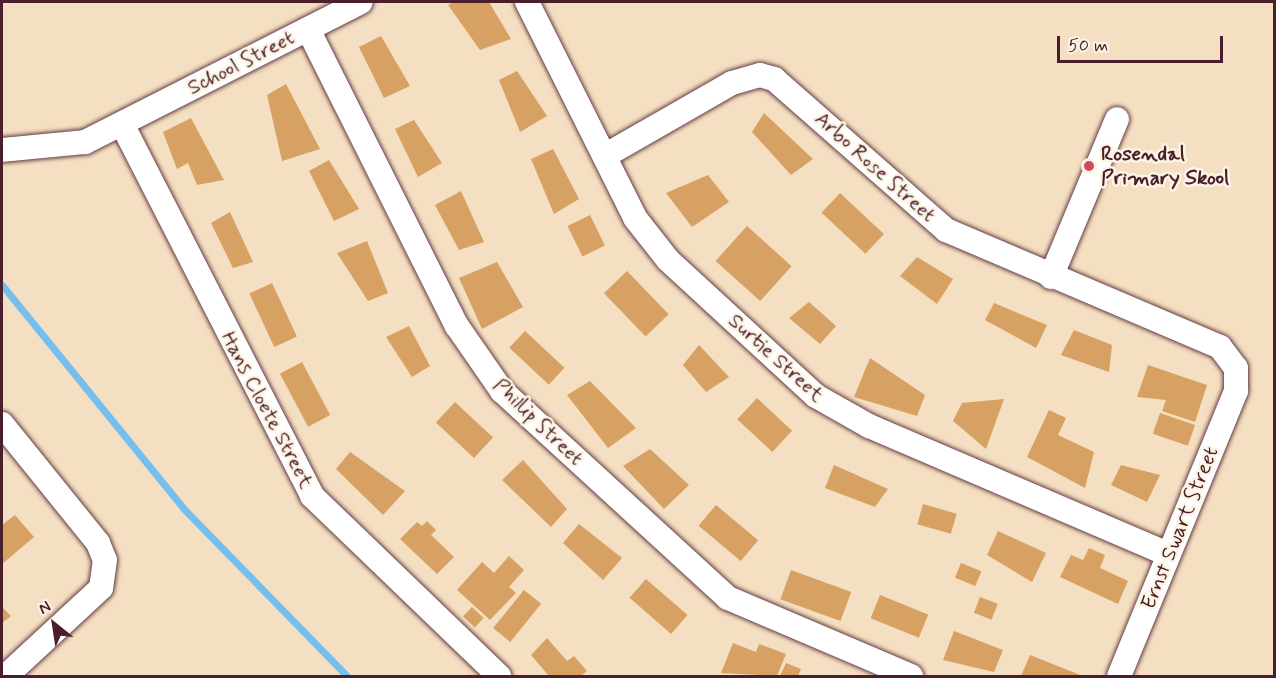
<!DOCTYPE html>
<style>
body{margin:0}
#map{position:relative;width:1276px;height:678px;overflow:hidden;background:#f5dfc2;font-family:Mynerve,sans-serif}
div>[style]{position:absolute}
.stream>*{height:7px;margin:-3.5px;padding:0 3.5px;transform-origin:3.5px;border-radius:3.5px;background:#75bfee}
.building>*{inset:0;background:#d6a162;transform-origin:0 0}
.roads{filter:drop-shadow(0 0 2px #643c42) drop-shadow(0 0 2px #643c42)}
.minor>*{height:24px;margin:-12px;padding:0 12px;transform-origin:12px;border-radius:12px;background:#fff}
.dots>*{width:16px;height:16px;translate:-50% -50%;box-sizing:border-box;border:3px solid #fcf5e5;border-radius:50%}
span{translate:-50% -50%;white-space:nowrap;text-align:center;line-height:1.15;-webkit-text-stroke:5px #fcf5e5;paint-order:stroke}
.street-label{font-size:21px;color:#4a1f2b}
.poi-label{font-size:21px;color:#4a1f2b;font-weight:700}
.left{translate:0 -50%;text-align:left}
.frame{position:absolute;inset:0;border:3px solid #4a1f2b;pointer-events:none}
.north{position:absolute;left:24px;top:594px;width:60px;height:60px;-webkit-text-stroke:4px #fcf5e5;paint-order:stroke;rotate:330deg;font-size:16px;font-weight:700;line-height:24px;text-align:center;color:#4a1f2b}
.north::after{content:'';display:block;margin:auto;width:21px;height:27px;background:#4a1f2b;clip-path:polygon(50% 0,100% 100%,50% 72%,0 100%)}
.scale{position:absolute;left:1057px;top:36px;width:166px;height:27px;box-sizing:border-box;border:3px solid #4a1f2b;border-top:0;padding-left:8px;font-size:18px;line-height:21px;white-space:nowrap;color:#4a1f2b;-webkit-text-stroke:4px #fcf5e5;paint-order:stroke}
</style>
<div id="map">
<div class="stream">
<div style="left:2px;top:285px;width:289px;rotate:50.9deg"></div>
<div style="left:184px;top:509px;width:233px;rotate:45.7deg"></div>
</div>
<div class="building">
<div style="clip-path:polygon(454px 2px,489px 2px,511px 39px,480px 50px,448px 5px)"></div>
<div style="clip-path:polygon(381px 36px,410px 86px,384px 98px,359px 47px)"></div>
<div style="clip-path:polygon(517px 71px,547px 116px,520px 132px,499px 80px)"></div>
<div style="clip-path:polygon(286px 84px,320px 149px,282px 161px,267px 95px)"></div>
<div style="clip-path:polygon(764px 113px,813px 159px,791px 175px,752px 132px)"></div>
<div style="clip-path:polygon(191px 118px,224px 180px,197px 185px,188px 163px,177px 169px,163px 132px)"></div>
<div style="clip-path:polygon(414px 120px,442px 163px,418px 177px,395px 129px)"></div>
<div style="clip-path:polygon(553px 149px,579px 199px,554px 214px,531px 159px)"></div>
<div style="clip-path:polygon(329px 160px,359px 209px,334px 221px,309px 171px)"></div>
<div style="clip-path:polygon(708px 175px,729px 202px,692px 227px,666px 193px)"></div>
<div style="clip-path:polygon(461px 191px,484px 242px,459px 250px,435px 205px)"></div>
<div style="left:840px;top:193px;width:60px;height:27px;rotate:43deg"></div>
<div style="clip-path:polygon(230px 212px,253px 262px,233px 268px,211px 223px)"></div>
<div style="left:590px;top:215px;width:34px;height:25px;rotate:64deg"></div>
<div style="left:747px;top:226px;width:60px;height:47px;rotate:42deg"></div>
<div style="clip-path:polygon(367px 241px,388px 293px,368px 301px,337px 253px)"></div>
<div style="clip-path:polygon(917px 257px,953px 279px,937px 304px,900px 276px)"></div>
<div style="clip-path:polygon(497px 262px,523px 307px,482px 329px,459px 278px)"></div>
<div style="left:627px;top:271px;width:60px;height:32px;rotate:46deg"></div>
<div style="left:272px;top:283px;width:59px;height:25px;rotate:65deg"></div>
<div style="clip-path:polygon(809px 302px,836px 326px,820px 344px,789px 318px)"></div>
<div style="clip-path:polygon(994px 303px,1047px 325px,1036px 348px,985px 320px)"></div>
<div style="clip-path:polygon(409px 326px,430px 366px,412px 377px,386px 337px)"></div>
<div style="clip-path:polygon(1074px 330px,1112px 345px,1109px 372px,1061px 355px)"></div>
<div style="left:525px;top:331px;width:54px;height:23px;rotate:43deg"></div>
<div style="clip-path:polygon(699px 345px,729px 377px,706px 392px,683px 365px)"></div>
<div style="clip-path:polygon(870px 358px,925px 395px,917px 416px,854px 397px)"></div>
<div style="left:302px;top:362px;width:60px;height:25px;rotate:62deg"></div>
<div style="clip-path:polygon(1148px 365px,1207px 385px,1195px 422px,1162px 411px,1166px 400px,1137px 397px)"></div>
<div style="clip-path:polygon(590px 381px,636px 428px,608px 448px,567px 395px)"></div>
<div style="left:757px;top:398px;width:48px;height:29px;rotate:43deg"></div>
<div style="clip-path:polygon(1004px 399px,986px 449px,953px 421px,962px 403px)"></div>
<div style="left:455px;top:402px;width:52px;height:28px;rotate:43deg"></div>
<div style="clip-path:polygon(1049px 410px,1066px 418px,1058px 435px,1094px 452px,1085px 488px,1027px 457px)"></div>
<div style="left:1160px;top:413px;width:37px;height:22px;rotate:19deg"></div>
<div style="clip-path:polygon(650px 449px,689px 485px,664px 509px,623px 466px)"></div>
<div style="clip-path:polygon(350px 452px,405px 491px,383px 515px,336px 469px)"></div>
<div style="clip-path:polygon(523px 460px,567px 509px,551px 527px,502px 480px)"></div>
<div style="clip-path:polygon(834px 465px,888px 489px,875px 507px,825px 488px)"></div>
<div style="clip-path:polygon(1121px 465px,1160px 475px,1147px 502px,1111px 485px)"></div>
<div style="left:923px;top:504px;width:35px;height:21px;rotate:16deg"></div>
<div style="left:716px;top:505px;width:55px;height:27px;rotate:40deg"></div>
<div style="clip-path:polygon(15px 515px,34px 537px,2px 564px,2px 525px)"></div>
<div style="clip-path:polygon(427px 521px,436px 530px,431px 535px,454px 557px,437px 574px,400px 539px,417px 522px,422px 526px)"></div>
<div style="clip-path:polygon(579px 524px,622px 558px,603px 580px,563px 543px)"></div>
<div style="clip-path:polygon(998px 531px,1046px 553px,1032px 582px,987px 555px)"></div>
<div style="clip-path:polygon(1089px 548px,1105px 555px,1100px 568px,1128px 581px,1118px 604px,1060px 577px,1071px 555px,1083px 560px)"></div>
<div style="clip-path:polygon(509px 556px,524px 570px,509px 587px,516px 593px,490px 620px,457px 590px,482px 562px,494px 573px)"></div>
<div style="left:961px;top:563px;width:22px;height:16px;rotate:22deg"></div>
<div style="left:791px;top:570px;width:64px;height:31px;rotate:20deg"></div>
<div style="left:646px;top:579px;width:55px;height:25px;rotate:41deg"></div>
<div style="left:524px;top:590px;width:22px;height:49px;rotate:39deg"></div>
<div style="left:880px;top:595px;width:52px;height:25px;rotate:22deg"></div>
<div style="left:980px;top:597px;width:19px;height:17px;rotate:21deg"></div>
<div style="clip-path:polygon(2px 607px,11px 616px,2px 623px)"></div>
<div style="left:472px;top:607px;width:16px;height:13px;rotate:43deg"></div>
<div style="clip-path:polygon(954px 631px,1003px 650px,994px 672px,943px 660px)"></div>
<div style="clip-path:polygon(547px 638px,567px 661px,574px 656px,587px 671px,581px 676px,549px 676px,531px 655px)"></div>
<div style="clip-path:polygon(733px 643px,756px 652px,759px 644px,786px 654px,777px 676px,721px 673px)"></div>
<div style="clip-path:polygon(1030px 655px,1083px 676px,1021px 676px)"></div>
<div style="clip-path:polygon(786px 663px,801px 669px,798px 676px,780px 676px)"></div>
</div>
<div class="roads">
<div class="minor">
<div style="left:527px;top:2px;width:241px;rotate:63.4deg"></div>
<div style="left:635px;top:218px;width:53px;rotate:51.8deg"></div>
<div style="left:668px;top:260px;width:201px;rotate:42.6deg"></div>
<div style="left:816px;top:396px;width:61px;rotate:29.5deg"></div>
<div style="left:869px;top:426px;width:324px;rotate:23.2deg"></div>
<div style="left:308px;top:29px;width:332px;rotate:63.4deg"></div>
<div style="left:457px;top:326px;width:79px;rotate:55.3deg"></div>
<div style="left:502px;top:391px;width:306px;rotate:42.5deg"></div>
<div style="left:728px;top:598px;width:199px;rotate:23.1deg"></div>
<div style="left:122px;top:124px;width:418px;rotate:62.9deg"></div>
<div style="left:312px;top:496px;width:260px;rotate:43.9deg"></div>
<div style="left:2px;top:150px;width:83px;rotate:-5.5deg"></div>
<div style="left:85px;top:142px;width:309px;rotate:-26.9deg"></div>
<div style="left:608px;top:154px;width:143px;rotate:-29.8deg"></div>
<div style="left:732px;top:83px;width:29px;rotate:-16deg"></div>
<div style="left:760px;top:75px;width:15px;rotate:16deg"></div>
<div style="left:774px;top:79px;width:229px;rotate:41.3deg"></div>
<div style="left:946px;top:230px;width:298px;rotate:23.1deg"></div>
<div style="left:1220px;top:347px;width:26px;rotate:53deg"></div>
<div style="left:1236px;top:368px;width:23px;rotate:90deg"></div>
<div style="left:1236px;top:391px;width:308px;rotate:112.3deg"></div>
<div style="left:1051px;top:277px;width:171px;rotate:-67.3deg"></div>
<div style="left:2px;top:424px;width:153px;rotate:51.1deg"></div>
<div style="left:98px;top:543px;width:18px;rotate:68deg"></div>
<div style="left:105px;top:560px;width:28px;rotate:98deg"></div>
<div style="left:101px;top:588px;width:129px;rotate:137.2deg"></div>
</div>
</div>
<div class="dots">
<div style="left:1089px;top:166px;background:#d1495b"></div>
</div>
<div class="street-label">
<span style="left:241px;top:63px;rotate:-27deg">School Street</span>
<span style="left:875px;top:167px;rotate:42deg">Arbo Rose Street</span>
<span style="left:776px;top:358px;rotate:42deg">Surtie Street</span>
<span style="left:267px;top:410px;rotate:62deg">Hans Cloete Street</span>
<span style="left:538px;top:422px;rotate:44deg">Phillip Street</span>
<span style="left:1180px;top:528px;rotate:-68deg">Ernst Swart Street</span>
</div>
<div class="poi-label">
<span class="left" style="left:1101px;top:166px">Rosendal<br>Primary Skool</span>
</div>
<div class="frame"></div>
<div class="north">N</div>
<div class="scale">50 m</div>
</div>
